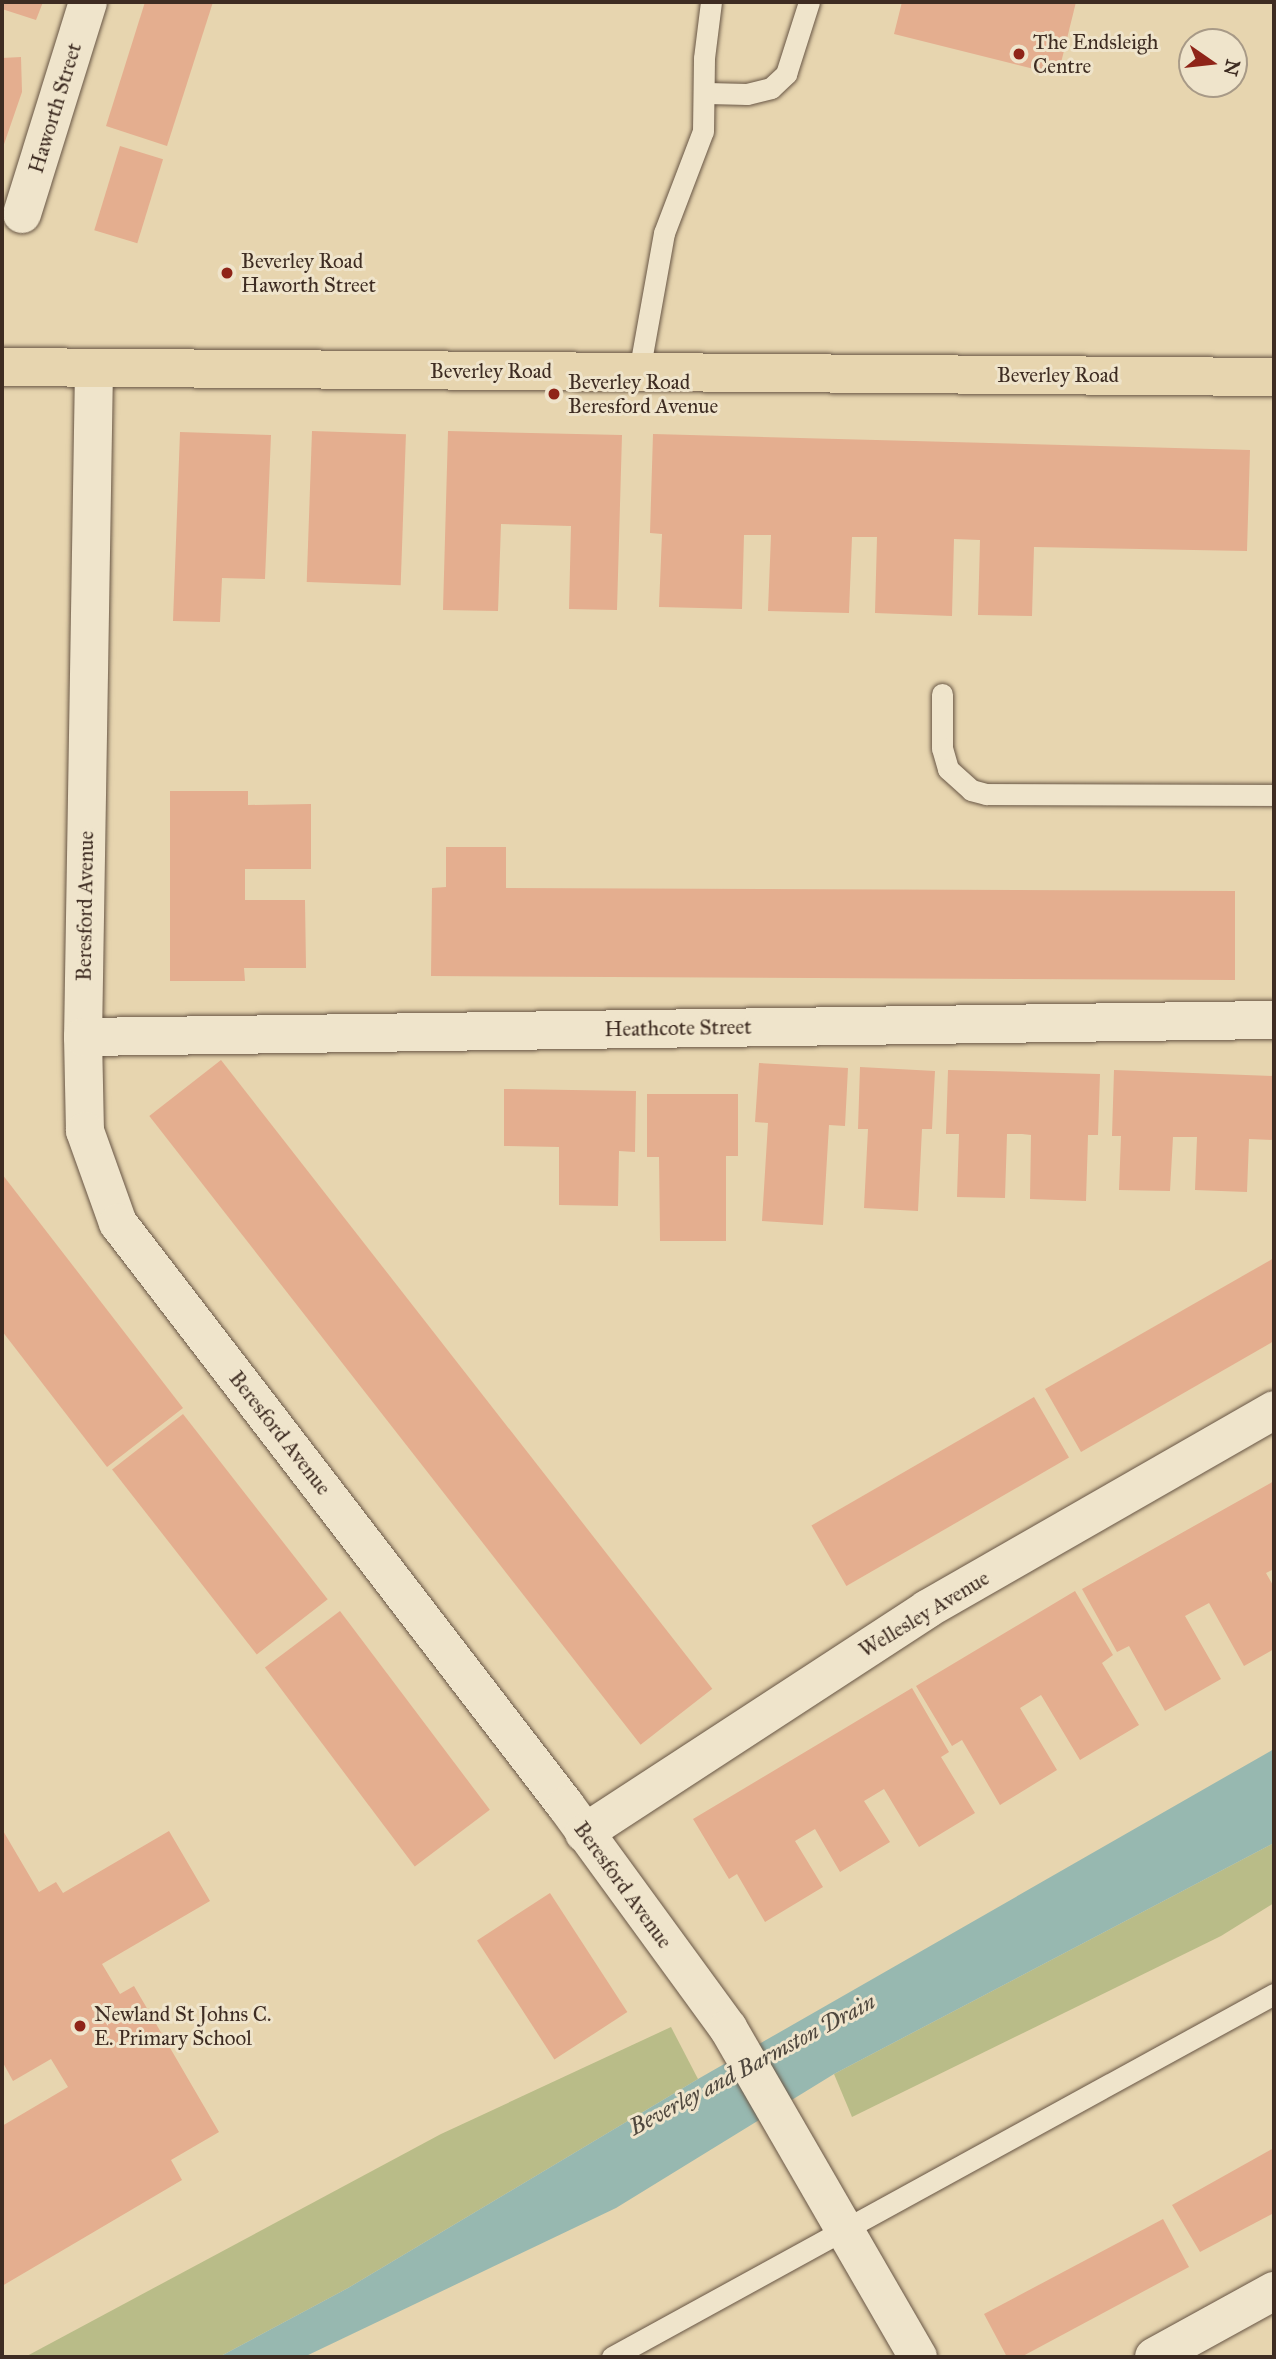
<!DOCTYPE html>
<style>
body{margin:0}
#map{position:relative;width:1276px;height:2359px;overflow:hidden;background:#e7d5af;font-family:"IM FELL Great Primer",serif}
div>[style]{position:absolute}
.green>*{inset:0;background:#b9bc88}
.water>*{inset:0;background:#97b8b0}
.building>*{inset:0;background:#e4ae8f;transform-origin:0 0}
.roads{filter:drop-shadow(0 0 2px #685645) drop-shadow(0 0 2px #685645)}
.lane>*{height:21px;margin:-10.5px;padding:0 10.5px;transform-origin:10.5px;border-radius:10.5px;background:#efe4cb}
.street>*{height:38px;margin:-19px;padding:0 19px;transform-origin:19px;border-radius:19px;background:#efe4cb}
.primary>*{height:38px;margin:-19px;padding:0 19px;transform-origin:19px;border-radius:19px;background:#e7d5af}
.dots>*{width:19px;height:19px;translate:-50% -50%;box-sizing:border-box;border:4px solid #efe4cb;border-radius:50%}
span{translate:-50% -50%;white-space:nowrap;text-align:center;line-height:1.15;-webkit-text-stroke:6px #efe4cb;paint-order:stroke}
.poi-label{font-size:21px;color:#3e2c22}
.left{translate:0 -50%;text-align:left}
.street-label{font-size:21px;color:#3e2c22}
.water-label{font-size:23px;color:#50483e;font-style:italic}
.frame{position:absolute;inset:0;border:4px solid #3e2c22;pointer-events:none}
.north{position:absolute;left:1178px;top:28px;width:70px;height:70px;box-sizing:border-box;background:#efe4cb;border:2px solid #a89a87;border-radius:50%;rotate:104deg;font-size:19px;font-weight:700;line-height:28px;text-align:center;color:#3e2c22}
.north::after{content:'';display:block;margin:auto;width:24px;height:32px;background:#8f2418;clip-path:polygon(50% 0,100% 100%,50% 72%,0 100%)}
</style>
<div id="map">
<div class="green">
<div style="clip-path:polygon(1274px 1843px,1274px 1903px,1221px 1936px,852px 2117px,834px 2074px)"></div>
<div style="clip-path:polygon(671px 2027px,698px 2079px,348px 2288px,219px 2357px,25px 2357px,441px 2134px)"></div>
</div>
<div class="water">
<div style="clip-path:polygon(1274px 1749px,1274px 1843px,834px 2074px,616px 2208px,304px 2357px,219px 2357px,348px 2288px,698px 2079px)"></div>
</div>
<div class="building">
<div style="clip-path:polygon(2px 2px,43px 2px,36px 20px,2px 9px)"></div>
<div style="clip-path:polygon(145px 2px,213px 2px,167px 146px,106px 126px)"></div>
<div style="clip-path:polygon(902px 2px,1076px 2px,1058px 75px,894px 34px)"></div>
<div style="clip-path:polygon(21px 57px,22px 92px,2px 150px,2px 58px)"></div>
<div style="left:120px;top:146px;width:45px;height:88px;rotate:17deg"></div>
<div style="left:312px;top:431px;width:94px;height:151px;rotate:2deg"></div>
<div style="clip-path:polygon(448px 431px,622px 435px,617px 610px,569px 609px,571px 526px,501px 524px,498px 611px,443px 610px)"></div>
<div style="clip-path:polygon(180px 432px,271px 435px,265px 579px,222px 578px,220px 622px,173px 621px)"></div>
<div style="clip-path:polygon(653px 434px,1250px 450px,1247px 551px,1034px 547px,1032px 616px,978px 615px,980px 540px,954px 539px,952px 616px,875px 613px,877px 537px,852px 537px,849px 613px,768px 611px,771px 535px,744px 535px,742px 609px,659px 607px,662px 534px,650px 533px)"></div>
<div style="clip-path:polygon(170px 791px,248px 791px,248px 805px,311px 804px,311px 869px,245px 869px,245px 900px,305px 900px,306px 968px,244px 968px,245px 981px,170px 981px)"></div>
<div style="clip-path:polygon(446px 847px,506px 847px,506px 888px,1235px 891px,1235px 980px,431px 976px,432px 888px,446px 887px)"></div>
<div style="left:221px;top:1060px;width:798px;height:91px;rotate:52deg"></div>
<div style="clip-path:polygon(759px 1063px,848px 1068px,845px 1126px,829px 1125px,823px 1225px,762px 1221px,768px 1123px,755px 1122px)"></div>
<div style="clip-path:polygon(860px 1067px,935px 1071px,932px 1129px,922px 1129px,918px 1211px,864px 1208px,868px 1129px,858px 1129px)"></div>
<div style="clip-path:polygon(948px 1070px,1100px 1074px,1098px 1135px,1088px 1135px,1086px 1201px,1030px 1199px,1031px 1135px,1022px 1134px,1007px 1134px,1005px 1198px,957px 1197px,959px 1134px,946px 1134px)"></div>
<div style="clip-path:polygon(1114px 1070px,1274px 1076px,1274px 1140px,1249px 1139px,1247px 1192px,1195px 1190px,1197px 1137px,1173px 1137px,1170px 1191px,1119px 1190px,1121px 1136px,1112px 1136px)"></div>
<div style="clip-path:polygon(504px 1089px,636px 1091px,635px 1152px,619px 1151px,618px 1206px,559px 1205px,559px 1147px,504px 1146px)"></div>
<div style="clip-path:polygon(647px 1094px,738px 1094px,738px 1156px,726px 1156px,726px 1241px,660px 1241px,659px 1157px,647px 1157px)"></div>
<div style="clip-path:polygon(2px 1174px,183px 1408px,107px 1467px,2px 1331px)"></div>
<div style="clip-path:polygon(1274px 1258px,1274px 1341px,1081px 1452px,1045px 1389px)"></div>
<div style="left:1034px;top:1397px;width:70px;height:257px;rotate:60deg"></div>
<div style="left:183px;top:1414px;width:235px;height:90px;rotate:52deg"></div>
<div style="clip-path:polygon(1274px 1481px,1274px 1569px,1266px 1573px,1274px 1587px,1274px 1649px,1244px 1666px,1209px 1603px,1185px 1616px,1221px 1679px,1165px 1711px,1129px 1646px,1117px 1652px,1082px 1589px)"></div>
<div style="clip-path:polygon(1075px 1591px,1113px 1655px,1102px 1663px,1139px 1725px,1080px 1760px,1041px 1695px,1020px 1708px,1057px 1770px,1000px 1805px,962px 1740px,952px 1746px,916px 1686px)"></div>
<div style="left:340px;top:1611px;width:249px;height:94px;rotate:53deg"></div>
<div style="clip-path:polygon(912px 1688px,949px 1752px,941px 1757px,975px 1813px,919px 1847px,884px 1789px,864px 1801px,890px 1842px,840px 1872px,815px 1829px,795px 1841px,823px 1887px,765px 1922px,737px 1874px,729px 1879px,693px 1819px)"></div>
<div style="clip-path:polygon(2px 1829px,39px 1892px,56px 1882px,63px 1893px,169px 1831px,210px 1901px,102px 1964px,120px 1994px,134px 1986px,219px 2132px,171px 2160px,182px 2180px,2px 2286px,2px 2126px,68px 2087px,51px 2059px,13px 2081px,2px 2061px)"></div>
<div style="left:550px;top:1893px;width:142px;height:87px;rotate:57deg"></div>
<div style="clip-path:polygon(1274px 2148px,1274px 2213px,1200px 2252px,1172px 2205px)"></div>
<div style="clip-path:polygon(1163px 2219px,1189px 2267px,1021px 2357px,1007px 2357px,984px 2314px)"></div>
</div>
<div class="roads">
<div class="lane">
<div style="left:707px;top:93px;width:40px;rotate:1.4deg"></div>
<div style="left:747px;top:94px;width:25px;rotate:-14deg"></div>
<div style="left:771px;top:88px;width:21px;rotate:-43deg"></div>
<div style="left:786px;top:74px;width:76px;rotate:-72.3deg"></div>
<div style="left:639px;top:372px;width:141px;rotate:-79.8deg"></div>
<div style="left:664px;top:233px;width:109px;rotate:-69.1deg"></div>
<div style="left:703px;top:131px;width:73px;rotate:-89.2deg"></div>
<div style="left:704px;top:58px;width:56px;rotate:-82.9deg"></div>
<div style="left:942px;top:694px;width:54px;rotate:90deg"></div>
<div style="left:942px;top:748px;width:22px;rotate:74deg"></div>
<div style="left:948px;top:769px;width:31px;rotate:42deg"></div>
<div style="left:971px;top:790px;width:16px;rotate:15deg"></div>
<div style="left:986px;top:794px;width:288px;rotate:0.2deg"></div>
<div style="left:612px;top:2357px;width:755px;rotate:-28.74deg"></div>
</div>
<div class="street">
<div style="left:22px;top:214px;width:222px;rotate:-72.7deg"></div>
<div style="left:94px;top:369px;width:668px;rotate:90.94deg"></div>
<div style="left:83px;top:1037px;width:94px;rotate:88.8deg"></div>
<div style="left:85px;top:1131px;width:98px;rotate:70.3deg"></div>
<div style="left:118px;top:1223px;width:735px;rotate:52.46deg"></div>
<div style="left:566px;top:1806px;width:275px;rotate:53.9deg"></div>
<div style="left:728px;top:2028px;width:380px;rotate:60deg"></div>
<div style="left:83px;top:1037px;width:1191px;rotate:-0.82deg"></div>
<div style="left:584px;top:1833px;width:410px;rotate:-33.1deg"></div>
<div style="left:927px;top:1609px;width:400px;rotate:-29.8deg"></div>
<div style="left:1154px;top:2357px;width:137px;rotate:-28.8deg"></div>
</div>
<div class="primary">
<div style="left:2px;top:367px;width:1272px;rotate:0.45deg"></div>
</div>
</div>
<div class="dots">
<div style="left:1019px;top:54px;background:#8f2418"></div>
<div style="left:227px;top:273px;background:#8f2418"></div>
<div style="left:554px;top:394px;background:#8f2418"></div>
<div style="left:80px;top:2026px;background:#8f2418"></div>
</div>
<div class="poi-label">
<span class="left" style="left:1033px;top:54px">The Endsleigh<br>Centre</span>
<span class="left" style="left:241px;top:273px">Beverley Road<br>Haworth Street</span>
<span class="left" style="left:568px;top:394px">Beverley Road<br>Beresford Avenue</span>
<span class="left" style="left:94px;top:2026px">Newland St Johns C.<br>E. Primary School</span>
</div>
<div class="street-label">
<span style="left:55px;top:108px;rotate:-73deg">Haworth Street</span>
<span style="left:491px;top:371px">Beverley Road</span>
<span style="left:1058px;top:375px">Beverley Road</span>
<span style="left:85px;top:906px;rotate:-89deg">Beresford Avenue</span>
<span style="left:678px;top:1028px;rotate:-1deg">Heathcote Street</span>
<span style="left:280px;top:1433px;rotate:52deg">Beresford Avenue</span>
<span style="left:924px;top:1614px;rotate:-31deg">Wellesley Avenue</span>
<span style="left:623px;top:1885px;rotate:54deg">Beresford Avenue</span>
</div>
<div class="water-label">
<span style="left:752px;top:2064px;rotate:-28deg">Beverley and Barmston Drain</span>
</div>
<div class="frame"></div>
<div class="north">N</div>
</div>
